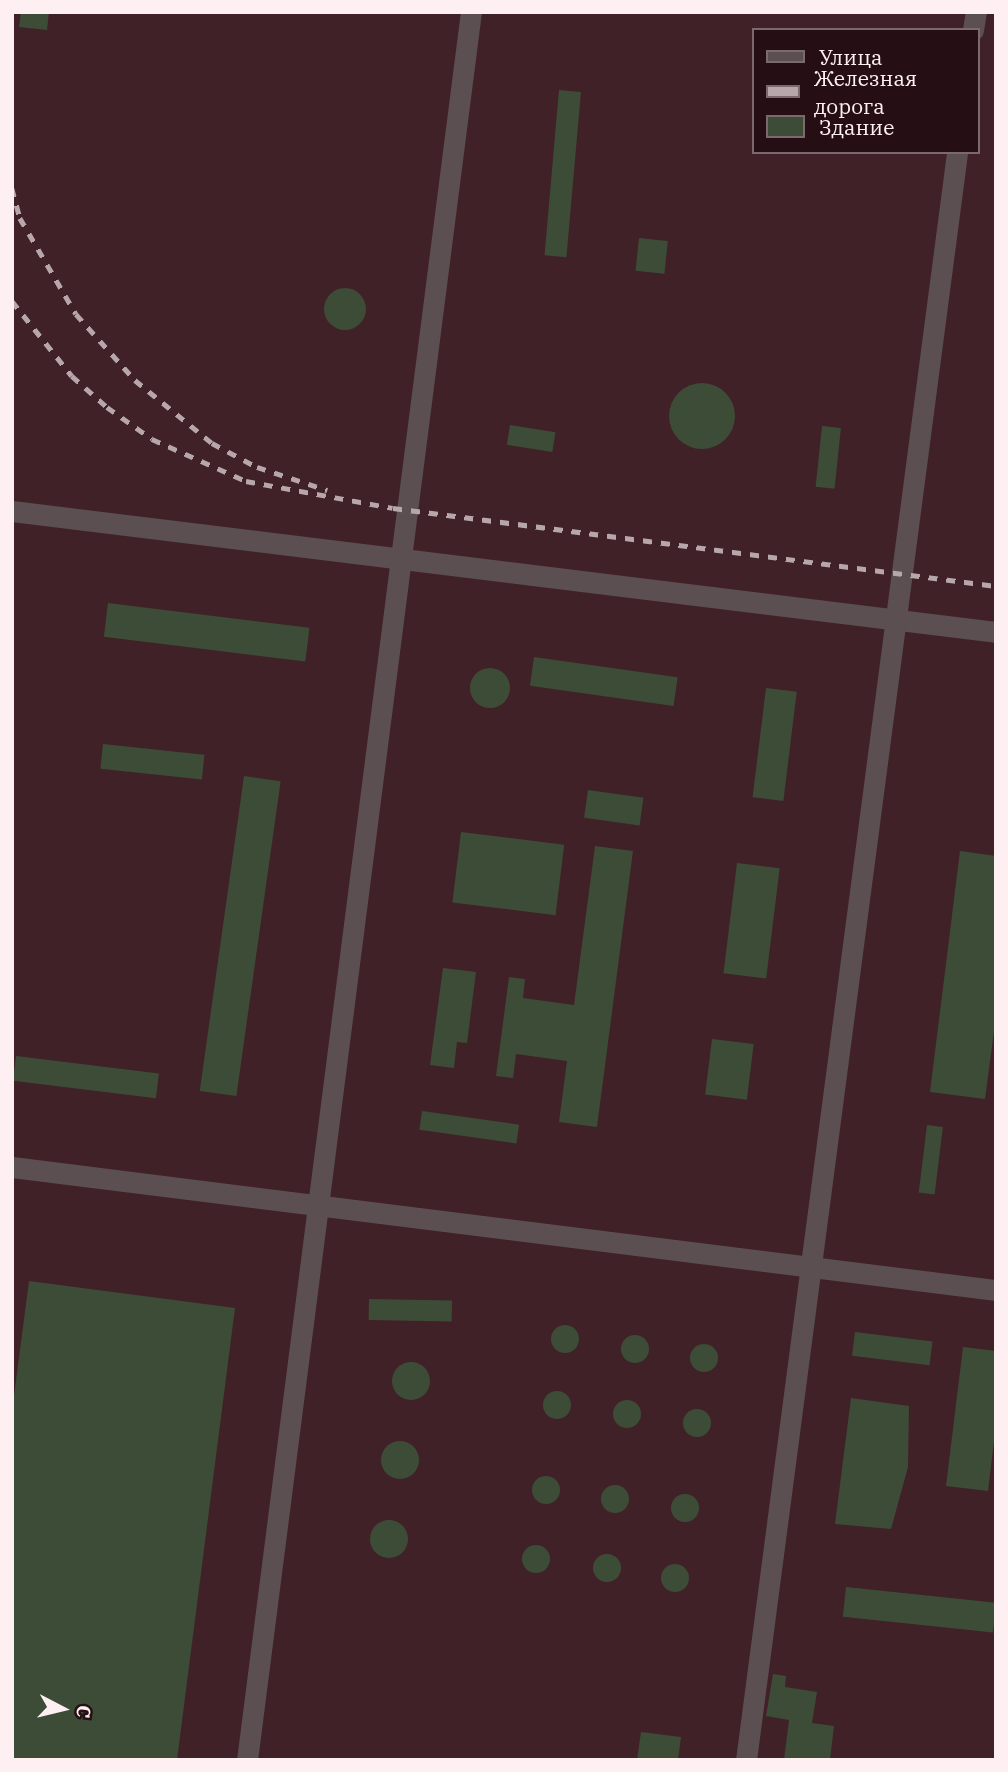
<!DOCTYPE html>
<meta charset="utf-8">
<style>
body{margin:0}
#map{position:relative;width:1008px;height:1772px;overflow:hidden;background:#30181d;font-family:"IBM Plex Serif",serif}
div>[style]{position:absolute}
.built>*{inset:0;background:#402127}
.building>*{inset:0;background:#3d4c36;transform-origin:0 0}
.round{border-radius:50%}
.minor>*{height:21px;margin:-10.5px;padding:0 10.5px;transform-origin:10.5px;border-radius:10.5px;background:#5c4f51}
.rail>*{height:4.5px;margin-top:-2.25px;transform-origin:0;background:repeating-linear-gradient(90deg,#b8a7aa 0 9px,transparent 0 18px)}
span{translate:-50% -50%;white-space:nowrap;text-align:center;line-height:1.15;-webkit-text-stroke:6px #260f14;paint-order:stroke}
.frame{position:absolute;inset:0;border:14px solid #fef0f2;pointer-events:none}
.legend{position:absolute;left:752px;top:28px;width:228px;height:126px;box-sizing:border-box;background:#260f14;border:2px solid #7c696d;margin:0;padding:9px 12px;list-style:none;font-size:21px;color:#fef0f2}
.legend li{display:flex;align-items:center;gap:14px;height:35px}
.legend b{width:35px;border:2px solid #7c696d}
.north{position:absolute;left:28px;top:1674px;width:70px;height:70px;-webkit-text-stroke:5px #260f14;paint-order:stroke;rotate:97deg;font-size:19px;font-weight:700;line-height:28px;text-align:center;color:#fef0f2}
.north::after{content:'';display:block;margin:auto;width:24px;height:32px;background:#fef0f2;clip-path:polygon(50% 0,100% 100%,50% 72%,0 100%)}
</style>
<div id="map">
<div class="built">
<div style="clip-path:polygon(evenodd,12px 12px,996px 12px,996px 1760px,12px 1760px,12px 12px,754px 30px,978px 30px,978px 152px,754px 152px,754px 30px)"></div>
</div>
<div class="building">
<div style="clip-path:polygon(21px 12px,49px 12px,47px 30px,19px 27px)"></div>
<div style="left:559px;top:90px;width:22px;height:166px;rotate:5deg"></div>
<div style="left:639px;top:238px;width:29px;height:33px;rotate:6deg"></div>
<div class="round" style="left:324px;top:288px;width:42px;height:42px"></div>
<div class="round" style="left:669px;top:383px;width:66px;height:66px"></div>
<div style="left:510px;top:425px;width:46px;height:20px;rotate:9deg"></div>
<div style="left:822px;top:426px;width:19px;height:61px;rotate:6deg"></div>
<div style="left:108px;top:603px;width:203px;height:34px;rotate:7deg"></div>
<div style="left:534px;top:657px;width:145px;height:29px;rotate:8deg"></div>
<div class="round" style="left:470px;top:668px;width:40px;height:40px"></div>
<div style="left:766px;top:688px;width:31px;height:110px;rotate:7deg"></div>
<div style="left:103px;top:744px;width:102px;height:25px;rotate:6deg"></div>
<div style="left:244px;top:776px;width:37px;height:318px;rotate:8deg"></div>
<div style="left:588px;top:790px;width:56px;height:28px;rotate:8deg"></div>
<div style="left:461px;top:832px;width:104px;height:71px;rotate:7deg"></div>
<div style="clip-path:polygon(595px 846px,633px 851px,597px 1127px,559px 1122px,567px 1061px,516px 1054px,513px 1078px,496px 1076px,509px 977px,525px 979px,523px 998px,574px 1005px)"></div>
<div style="clip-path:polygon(960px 851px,996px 856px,996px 1016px,985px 1099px,930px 1092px)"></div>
<div style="left:737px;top:863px;width:43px;height:111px;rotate:7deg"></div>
<div style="clip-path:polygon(443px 968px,476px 972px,467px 1043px,457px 1042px,454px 1068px,430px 1065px)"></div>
<div style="left:712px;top:1039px;width:42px;height:56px;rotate:7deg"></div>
<div style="left:16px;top:1056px;width:144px;height:25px;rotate:7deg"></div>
<div style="left:422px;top:1111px;width:98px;height:19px;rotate:8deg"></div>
<div style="left:927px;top:1125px;width:16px;height:68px;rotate:7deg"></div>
<div style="clip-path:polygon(29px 1281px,235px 1308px,177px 1760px,12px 1760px,12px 1411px)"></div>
<div style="left:369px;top:1299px;width:83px;height:21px;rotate:1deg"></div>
<div class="round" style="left:551px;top:1325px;width:28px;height:28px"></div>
<div style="left:855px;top:1332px;width:78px;height:24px;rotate:7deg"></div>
<div class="round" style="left:621px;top:1335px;width:28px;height:28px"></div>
<div class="round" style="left:690px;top:1344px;width:28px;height:28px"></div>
<div style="clip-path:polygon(963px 1347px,996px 1351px,996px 1424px,988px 1491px,946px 1486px)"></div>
<div class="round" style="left:392px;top:1362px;width:38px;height:38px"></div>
<div class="round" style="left:543px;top:1391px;width:28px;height:28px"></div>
<div style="clip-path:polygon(851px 1398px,909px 1406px,908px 1467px,891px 1529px,835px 1524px)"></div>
<div class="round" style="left:613px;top:1400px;width:28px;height:28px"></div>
<div class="round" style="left:683px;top:1409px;width:28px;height:28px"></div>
<div class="round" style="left:381px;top:1441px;width:38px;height:38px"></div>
<div class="round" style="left:532px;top:1476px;width:28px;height:28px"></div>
<div class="round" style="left:601px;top:1485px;width:28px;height:28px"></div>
<div class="round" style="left:671px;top:1494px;width:28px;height:28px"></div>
<div class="round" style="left:370px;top:1520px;width:38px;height:38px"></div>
<div class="round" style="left:522px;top:1545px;width:28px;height:28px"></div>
<div class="round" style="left:593px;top:1554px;width:28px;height:28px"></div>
<div class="round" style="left:661px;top:1564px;width:28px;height:28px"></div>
<div style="left:846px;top:1587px;width:151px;height:30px;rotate:6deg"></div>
<div style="clip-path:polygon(773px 1674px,786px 1676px,785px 1687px,817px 1692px,812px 1723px,834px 1726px,830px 1760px,784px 1760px,789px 1720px,766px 1716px)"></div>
<div style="clip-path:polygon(641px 1732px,681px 1737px,678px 1760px,637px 1760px)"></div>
</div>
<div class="minor">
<div style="left:973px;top:30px;width:18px;rotate:-81deg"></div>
<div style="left:12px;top:511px;width:991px;rotate:7.01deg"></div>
<div style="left:12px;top:1167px;width:992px;rotate:7.13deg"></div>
<div style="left:247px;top:1760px;width:1762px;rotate:-82.7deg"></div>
<div style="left:746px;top:1760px;width:1622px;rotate:-82.52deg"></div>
</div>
<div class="rail">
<div style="left:12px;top:188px;width:31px;rotate:75deg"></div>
<div style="left:20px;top:218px;width:111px;rotate:59.7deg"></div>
<div style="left:76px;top:314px;width:89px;rotate:48.2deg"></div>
<div style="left:135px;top:380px;width:99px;rotate:39.3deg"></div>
<div style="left:212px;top:443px;width:51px;rotate:28.1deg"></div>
<div style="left:257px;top:467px;width:74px;rotate:18.2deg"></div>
<div style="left:12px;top:301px;width:96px;rotate:51.3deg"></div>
<div style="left:72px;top:376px;width:47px;rotate:41.5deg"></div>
<div style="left:107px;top:407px;width:55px;rotate:35.4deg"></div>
<div style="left:152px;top:439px;width:103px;rotate:24.1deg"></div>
<div style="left:246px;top:481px;width:149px;rotate:10.4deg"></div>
<div style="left:393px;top:508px;width:608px;rotate:7.37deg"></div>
</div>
<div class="frame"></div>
<ul class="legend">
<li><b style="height:9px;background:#5c4f51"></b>Улица</li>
<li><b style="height:9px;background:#b8a7aa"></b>Железная дорога</li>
<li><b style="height:19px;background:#3d4c36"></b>Здание</li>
</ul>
<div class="north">С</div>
</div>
